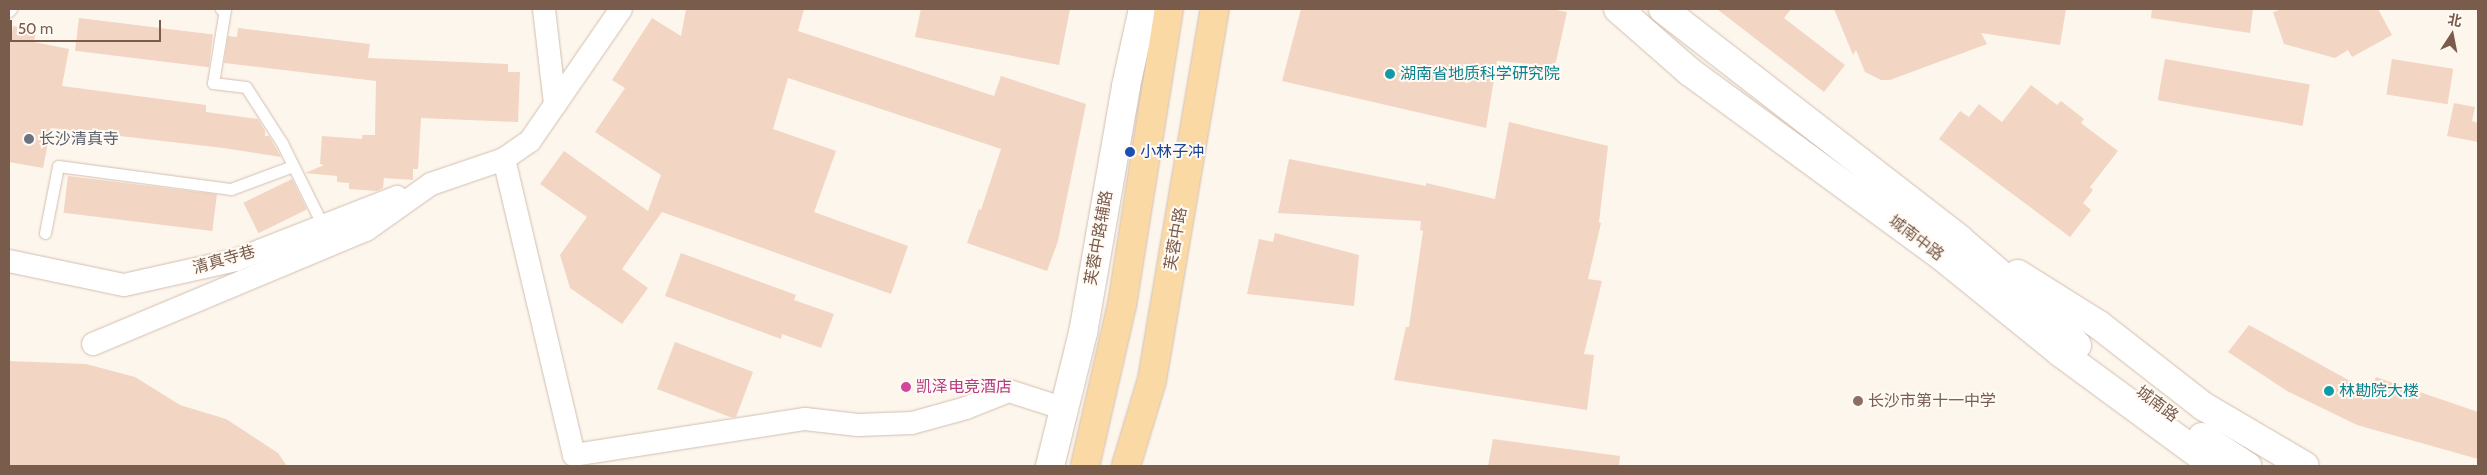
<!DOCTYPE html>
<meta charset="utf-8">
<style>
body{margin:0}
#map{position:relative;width:2487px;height:475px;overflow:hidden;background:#fdf6ec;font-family:Cabin,"Noto Sans SC",sans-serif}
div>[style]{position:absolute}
.building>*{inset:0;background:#f3d5c3;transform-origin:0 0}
.roads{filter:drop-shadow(0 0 1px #d1beb0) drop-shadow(0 0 1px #d1beb0)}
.lane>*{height:11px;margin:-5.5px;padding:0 5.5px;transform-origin:5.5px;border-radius:5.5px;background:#fff}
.street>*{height:22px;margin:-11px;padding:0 11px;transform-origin:11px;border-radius:11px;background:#fff}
.secondary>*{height:28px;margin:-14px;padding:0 14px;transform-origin:14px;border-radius:14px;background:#fff}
.primary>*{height:28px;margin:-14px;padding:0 14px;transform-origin:14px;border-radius:14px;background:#fbd9a5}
.dots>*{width:14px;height:14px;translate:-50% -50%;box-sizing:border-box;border:2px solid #fffaf3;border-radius:50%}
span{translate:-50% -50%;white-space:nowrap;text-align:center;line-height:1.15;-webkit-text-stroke:4px #fffaf3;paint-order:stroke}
.culture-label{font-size:16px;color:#0d838f}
.left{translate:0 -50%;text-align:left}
.worship-label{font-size:16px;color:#5b616d}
.transit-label{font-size:16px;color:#164399}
.street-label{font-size:16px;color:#7a5c4d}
.hotel-label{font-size:16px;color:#b23c85}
.education-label{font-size:16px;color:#785e54}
.frame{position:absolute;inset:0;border:10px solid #7a5c4d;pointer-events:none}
.north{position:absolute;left:2427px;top:10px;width:50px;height:50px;-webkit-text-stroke:4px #fffaf3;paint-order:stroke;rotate:11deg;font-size:14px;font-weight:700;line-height:20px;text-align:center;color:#7a5c4d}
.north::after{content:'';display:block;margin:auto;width:18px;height:22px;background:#7a5c4d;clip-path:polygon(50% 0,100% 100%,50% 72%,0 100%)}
.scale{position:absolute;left:10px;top:20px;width:151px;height:22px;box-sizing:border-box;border:2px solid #7a5c4d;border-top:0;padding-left:6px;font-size:15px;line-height:18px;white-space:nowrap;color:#7a5c4d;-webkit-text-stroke:4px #fffaf3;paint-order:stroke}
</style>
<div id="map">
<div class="building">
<div style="clip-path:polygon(686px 9px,804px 9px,798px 31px,994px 96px,1001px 76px,1086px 104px,1058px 241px,1047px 271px,967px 243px,979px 209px,981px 210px,1001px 149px,788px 78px,773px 129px,836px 151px,814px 212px,908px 246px,891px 294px,662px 212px,622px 269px,648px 288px,622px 324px,570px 288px,560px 255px,587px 217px,540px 184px,564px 151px,648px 211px,661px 175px,595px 132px,625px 88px,612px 80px,652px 18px,681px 36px)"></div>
<div style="clip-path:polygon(921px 9px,1070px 9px,1059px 65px,915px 37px)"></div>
<div style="clip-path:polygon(1301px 9px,1551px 9px,1567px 12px,1555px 66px,1497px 61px,1486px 128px,1282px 81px)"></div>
<div style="clip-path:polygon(1717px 9px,1791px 9px,1784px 18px,1845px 65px,1824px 92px)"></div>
<div style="clip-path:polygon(1834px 9px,2066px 9px,2060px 45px,1981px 33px,1987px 44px,1890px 80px,1881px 80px,1865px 72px,1856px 50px,1853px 55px)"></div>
<div style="clip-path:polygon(2152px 9px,2253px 9px,2250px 33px,2151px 18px)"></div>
<div style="clip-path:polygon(2283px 9px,2378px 9px,2392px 35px,2352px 57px,2348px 50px,2335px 58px,2284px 44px,2273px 12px)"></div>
<div style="left:79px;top:18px;width:135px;height:33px;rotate:7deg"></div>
<div style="clip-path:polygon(13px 26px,36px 31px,34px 42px,69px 49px,62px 86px,206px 105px,206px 112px,258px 119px,265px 131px,265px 136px,269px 136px,281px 157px,223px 148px,51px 128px,43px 168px,9px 162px,9px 48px)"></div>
<div style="clip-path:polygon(238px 28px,370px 44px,368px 58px,508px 64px,508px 72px,520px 72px,518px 122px,421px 118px,418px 169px,413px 169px,413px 180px,384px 178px,383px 188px,377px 191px,349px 189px,349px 183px,337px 182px,337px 176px,305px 173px,324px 165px,320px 164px,322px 136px,362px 139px,362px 135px,375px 135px,376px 81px,224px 63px,228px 36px,237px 37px)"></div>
<div style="left:2165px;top:59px;width:147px;height:42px;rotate:10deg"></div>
<div style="left:2392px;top:59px;width:62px;height:36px;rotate:9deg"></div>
<div style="clip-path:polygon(2031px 85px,2057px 105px,2061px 101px,2084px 119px,2081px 123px,2118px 151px,2090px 187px,2093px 190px,2083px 203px,2091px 210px,2070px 237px,1939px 139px,1960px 111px,1969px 117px,1979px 104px,2002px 122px)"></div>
<div style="clip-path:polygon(2454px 103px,2475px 107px,2472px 121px,2478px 123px,2478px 142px,2447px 136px)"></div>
<div style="clip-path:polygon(1509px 122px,1608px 146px,1599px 222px,1601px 223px,1588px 279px,1602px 281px,1584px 354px,1594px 355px,1587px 410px,1394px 380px,1406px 327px,1409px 327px,1423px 231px,1420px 230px,1421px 221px,1278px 213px,1289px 159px,1426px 186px,1426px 183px,1495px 199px)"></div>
<div style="left:68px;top:176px;width:150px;height:37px;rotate:7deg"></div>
<div style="left:292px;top:179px;width:34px;height:54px;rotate:64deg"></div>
<div style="clip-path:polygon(1275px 233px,1359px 255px,1354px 306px,1247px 294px,1259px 239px,1273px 242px)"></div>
<div style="clip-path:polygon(681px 253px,796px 295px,794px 300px,834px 314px,821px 348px,782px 334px,781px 339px,665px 296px)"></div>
<div style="clip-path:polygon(2249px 325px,2370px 392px,2376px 377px,2478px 412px,2478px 459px,2357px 425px,2287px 391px,2228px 352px)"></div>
<div style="clip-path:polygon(675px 342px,753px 372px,736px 417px,730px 417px,657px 389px)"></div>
<div style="clip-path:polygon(9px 361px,86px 364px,135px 377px,180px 405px,226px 419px,278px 453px,287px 466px,9px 466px)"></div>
<div style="clip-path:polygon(1493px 439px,1620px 456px,1619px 466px,1488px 466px)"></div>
</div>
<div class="roads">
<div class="lane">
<div style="left:221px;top:9px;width:4px"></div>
<div style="left:225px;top:9px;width:75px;rotate:99.2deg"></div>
<div style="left:213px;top:83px;width:33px;rotate:7deg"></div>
<div style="left:246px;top:87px;width:67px;rotate:57.3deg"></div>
<div style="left:282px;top:143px;width:93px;rotate:63.7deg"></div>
<div style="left:9px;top:11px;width:3px;rotate:-45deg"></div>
<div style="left:45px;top:233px;width:68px;rotate:-79deg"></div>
<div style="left:58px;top:166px;width:175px;rotate:7.6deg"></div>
<div style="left:231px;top:189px;width:66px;rotate:-20.4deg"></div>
</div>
<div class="street">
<div style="left:544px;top:9px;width:96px;rotate:83.4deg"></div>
<div style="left:504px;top:159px;width:304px;rotate:76.7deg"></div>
<div style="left:574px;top:455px;width:234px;rotate:-8.9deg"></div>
<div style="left:805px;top:419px;width:53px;rotate:6.5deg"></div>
<div style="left:858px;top:425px;width:54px;rotate:-2.1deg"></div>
<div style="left:912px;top:423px;width:56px;rotate:-15.5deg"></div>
<div style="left:966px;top:408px;width:46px;rotate:-21.6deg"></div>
<div style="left:1009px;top:391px;width:59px;rotate:17.8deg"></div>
<div style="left:9px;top:261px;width:117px;rotate:11.8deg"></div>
<div style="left:124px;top:285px;width:115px;rotate:-12.6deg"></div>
<div style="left:236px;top:260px;width:173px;rotate:-21.4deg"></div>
<div style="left:93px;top:344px;width:296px;rotate:-22.7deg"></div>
<div style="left:366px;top:230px;width:80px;rotate:-35.3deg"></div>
<div style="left:431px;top:184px;width:77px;rotate:-18.9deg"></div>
<div style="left:504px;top:159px;width:32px;rotate:-35deg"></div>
<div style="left:530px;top:141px;width:160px;rotate:-55.4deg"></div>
</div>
<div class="secondary">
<div style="left:1618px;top:9px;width:96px;rotate:41.2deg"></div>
<div style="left:1690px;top:72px;width:310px;rotate:36.2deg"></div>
<div style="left:1940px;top:255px;width:156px;rotate:39deg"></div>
<div style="left:2061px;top:353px;width:191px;rotate:36.3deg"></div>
<div style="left:1663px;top:9px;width:375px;rotate:37.8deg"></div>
<div style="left:1959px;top:239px;width:79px;rotate:40.4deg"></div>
<div style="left:2019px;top:290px;width:80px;rotate:43.5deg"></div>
<div style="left:2018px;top:274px;width:96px;rotate:32.2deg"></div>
<div style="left:2099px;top:325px;width:132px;rotate:37.9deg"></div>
<div style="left:2203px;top:406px;width:118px;rotate:30.5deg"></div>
<div style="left:2202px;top:437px;width:54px;rotate:32.8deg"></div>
<div style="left:1050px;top:466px;width:137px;rotate:-76.1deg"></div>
<div style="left:1083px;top:333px;width:251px;rotate:-80.1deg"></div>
<div style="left:1126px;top:86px;width:79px;rotate:-77.6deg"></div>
</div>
<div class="primary">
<div style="left:1085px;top:466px;width:165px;rotate:-77.1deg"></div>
<div style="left:1122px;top:305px;width:300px;rotate:-81deg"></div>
<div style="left:1126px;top:466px;width:90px;rotate:-73.2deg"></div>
<div style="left:1152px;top:380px;width:376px;rotate:-80.4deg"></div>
</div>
</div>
<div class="dots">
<div style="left:1390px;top:74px;background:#0f9aa8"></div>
<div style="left:29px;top:139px;background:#6b7280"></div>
<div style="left:1130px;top:152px;background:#1a4fb4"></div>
<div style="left:906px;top:387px;background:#d1479c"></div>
<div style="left:2329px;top:391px;background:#0f9aa8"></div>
<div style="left:1858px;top:401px;background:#8d6e63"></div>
</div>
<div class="culture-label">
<span class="left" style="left:1400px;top:74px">湖南省地质科学研究院</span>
<span class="left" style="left:2339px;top:391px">林勘院大楼</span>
</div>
<div class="worship-label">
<span class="left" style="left:39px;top:139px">长沙清真寺</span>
</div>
<div class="transit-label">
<span class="left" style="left:1140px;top:152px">小林子冲</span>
</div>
<div class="street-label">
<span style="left:1099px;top:238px;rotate:-80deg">芙蓉中路辅路</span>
<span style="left:1916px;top:238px;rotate:37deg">城南中路</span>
<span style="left:1176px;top:239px;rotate:-80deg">芙蓉中路</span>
<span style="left:224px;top:260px;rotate:-16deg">清真寺巷</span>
<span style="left:2157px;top:404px;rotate:37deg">城南路</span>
</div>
<div class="hotel-label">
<span class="left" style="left:916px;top:387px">凯泽电竞酒店</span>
</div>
<div class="education-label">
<span class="left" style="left:1868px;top:401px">长沙市第十一中学</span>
</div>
<div class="frame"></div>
<div class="north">北</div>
<div class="scale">50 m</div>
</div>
